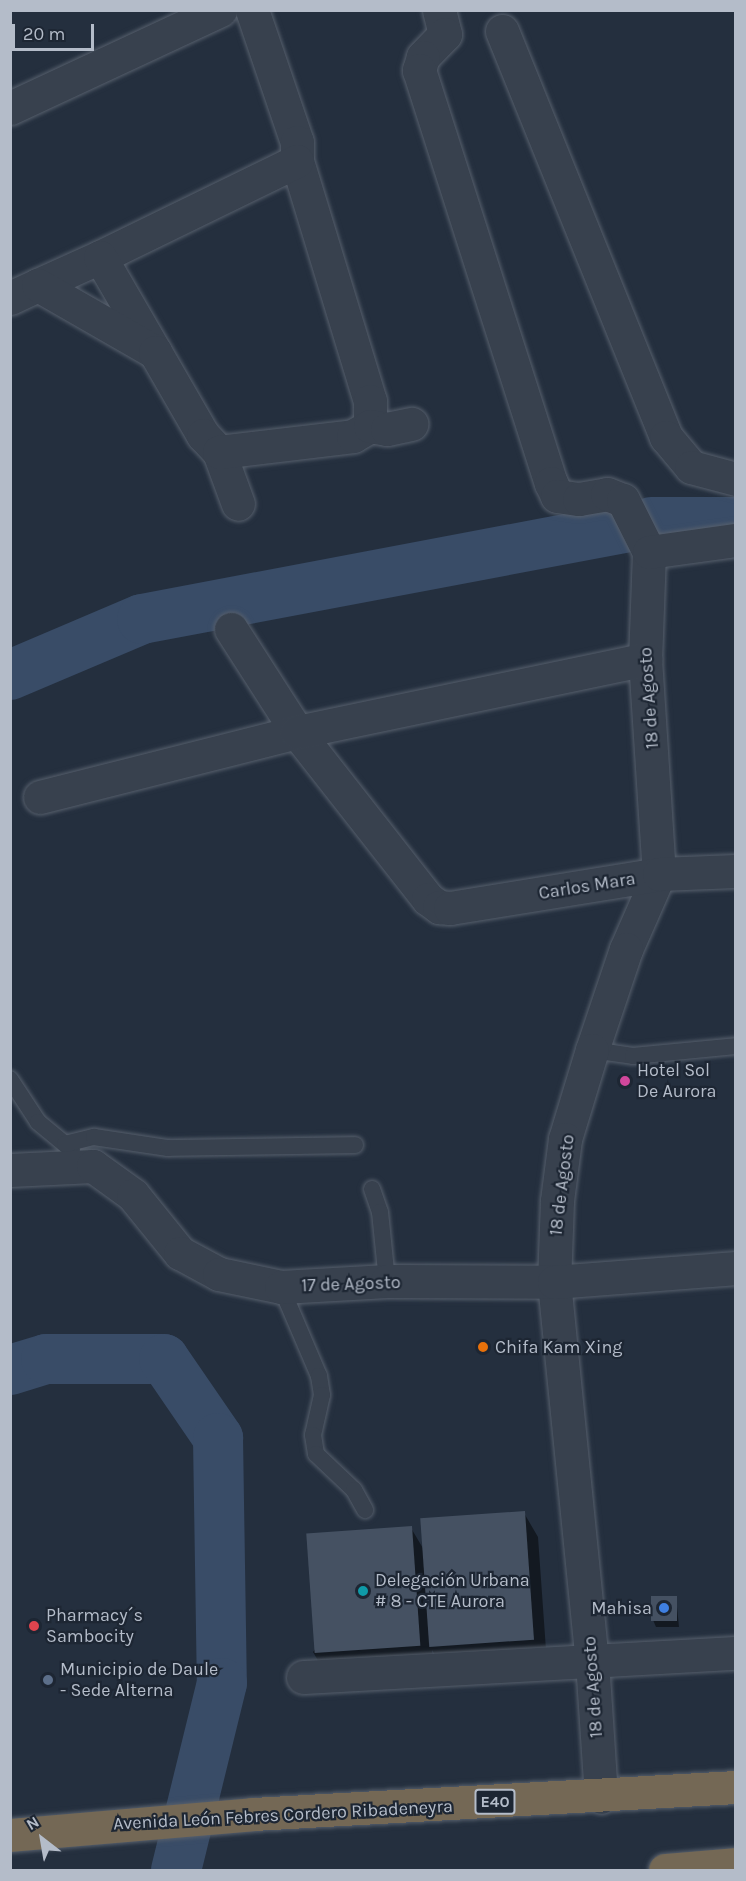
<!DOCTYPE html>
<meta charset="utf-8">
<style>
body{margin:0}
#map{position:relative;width:746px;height:1881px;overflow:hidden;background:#242f3e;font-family:Karla,sans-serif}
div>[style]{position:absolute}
.shadow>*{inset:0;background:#0007}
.river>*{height:50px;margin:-25px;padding:0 25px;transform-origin:25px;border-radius:25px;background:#394c67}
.building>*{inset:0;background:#455162;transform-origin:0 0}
.roads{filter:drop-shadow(0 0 2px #565f6c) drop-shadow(0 0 2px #565f6c)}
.lane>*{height:16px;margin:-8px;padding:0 8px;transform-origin:8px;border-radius:8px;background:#38414e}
.street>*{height:33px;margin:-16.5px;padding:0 16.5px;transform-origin:16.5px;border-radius:16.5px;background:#38414e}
.highway>*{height:33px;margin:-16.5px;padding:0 16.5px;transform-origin:16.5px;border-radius:16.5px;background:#746855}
.dots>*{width:16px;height:16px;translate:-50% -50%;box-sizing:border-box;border:3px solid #1d2633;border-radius:50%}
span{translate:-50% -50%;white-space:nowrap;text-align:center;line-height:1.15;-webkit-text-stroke:4.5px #1d2633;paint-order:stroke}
.shield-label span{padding:2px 4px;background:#1d2633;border:2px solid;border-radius:4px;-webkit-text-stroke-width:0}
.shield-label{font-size:16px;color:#b4bcc9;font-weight:700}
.street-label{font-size:18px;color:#b4bcc9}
.poi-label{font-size:18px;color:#b4bcc9}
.left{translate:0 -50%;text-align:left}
.right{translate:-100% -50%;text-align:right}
.frame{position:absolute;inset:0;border:12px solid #b4bcc9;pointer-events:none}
.north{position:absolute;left:12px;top:1809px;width:60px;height:60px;-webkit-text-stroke:4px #1d2633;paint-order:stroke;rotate:329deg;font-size:16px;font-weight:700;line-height:24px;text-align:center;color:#b4bcc9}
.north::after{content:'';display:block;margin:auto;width:21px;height:27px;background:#b4bcc9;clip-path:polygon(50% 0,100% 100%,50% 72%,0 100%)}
.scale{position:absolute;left:12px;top:24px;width:82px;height:27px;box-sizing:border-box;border:3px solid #b4bcc9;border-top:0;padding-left:8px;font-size:18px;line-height:21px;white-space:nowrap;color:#b4bcc9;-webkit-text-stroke:4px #1d2633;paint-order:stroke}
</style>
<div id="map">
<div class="shadow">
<div style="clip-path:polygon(524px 1513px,538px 1537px,547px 1664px,445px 1673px,432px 1650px,434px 1669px,327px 1676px,313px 1652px,411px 1528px,424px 1550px)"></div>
<div style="clip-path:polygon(676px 1597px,679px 1627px,656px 1627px,653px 1620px)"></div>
</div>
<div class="river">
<div style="left:651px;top:522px;width:85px"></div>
<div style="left:10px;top:675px;width:143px;rotate:-23deg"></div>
<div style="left:142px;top:619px;width:495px;rotate:-10.7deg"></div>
<div style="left:10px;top:1370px;width:38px;rotate:-17deg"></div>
<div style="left:46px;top:1359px;width:118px"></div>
<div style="left:164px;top:1359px;width:96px;rotate:55.6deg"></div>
<div style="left:218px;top:1438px;width:245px;rotate:89.1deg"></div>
<div style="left:222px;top:1683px;width:193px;rotate:103.8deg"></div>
</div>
<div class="building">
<div style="left:525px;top:1511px;width:129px;height:105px;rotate:86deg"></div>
<div style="left:412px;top:1526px;width:120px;height:106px;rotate:86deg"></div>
<div style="left:651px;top:1596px;width:26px;height:25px"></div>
</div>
<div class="roads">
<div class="lane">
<div style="left:592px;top:1050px;width:41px;rotate:8.3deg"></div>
<div style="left:633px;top:1056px;width:103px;rotate:-5.5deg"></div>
<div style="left:10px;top:1079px;width:51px;rotate:56.9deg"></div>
<div style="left:38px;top:1122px;width:44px;rotate:39.5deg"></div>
<div style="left:65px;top:1144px;width:30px;rotate:-14deg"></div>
<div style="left:94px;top:1137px;width:75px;rotate:8.5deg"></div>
<div style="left:168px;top:1148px;width:187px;rotate:-0.9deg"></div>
<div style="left:372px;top:1189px;width:24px;rotate:71deg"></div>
<div style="left:380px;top:1212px;width:69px;rotate:84.2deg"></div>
<div style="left:281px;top:1287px;width:97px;rotate:66.9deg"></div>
<div style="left:319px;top:1376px;width:19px;rotate:81deg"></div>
<div style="left:322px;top:1395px;width:41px;rotate:102.7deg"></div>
<div style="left:313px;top:1435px;width:19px;rotate:81deg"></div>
<div style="left:316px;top:1454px;width:52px;rotate:43.5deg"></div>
<div style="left:354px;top:1490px;width:23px;rotate:61deg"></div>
</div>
<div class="street">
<div style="left:252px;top:10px;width:139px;rotate:71.2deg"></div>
<div style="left:297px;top:142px;width:19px;rotate:90deg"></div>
<div style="left:297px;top:161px;width:251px;rotate:73.1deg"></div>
<div style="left:370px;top:401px;width:25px;rotate:90deg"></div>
<div style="left:439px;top:10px;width:25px;rotate:76deg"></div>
<div style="left:445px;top:34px;width:32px;rotate:134deg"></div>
<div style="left:423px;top:57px;width:14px;rotate:107deg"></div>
<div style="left:419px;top:70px;width:434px;rotate:72.3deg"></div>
<div style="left:551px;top:483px;width:14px;rotate:65deg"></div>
<div style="left:557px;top:496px;width:22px;rotate:8deg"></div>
<div style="left:579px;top:499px;width:28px;rotate:-10deg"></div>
<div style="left:607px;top:494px;width:17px;rotate:21deg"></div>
<div style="left:623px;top:500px;width:58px;rotate:63.4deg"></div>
<div style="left:649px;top:552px;width:107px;rotate:92.1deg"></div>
<div style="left:645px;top:659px;width:215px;rotate:86.3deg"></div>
<div style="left:659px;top:874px;width:82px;rotate:113.7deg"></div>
<div style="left:626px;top:949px;width:107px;rotate:108.6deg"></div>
<div style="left:592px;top:1050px;width:93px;rotate:106.9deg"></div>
<div style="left:565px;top:1139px;width:63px;rotate:97.4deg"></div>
<div style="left:557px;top:1201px;width:81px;rotate:92.1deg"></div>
<div style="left:554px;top:1282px;width:381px;rotate:84.3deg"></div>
<div style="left:592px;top:1661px;width:136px;rotate:86.2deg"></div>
<div style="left:502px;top:31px;width:438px;rotate:68deg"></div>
<div style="left:666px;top:437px;width:39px;rotate:50deg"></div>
<div style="left:691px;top:467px;width:47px;rotate:14.9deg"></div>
<div style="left:10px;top:108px;width:232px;rotate:-25deg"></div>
<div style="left:100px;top:257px;width:219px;rotate:-26deg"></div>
<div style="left:38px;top:285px;width:68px;rotate:-24.3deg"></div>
<div style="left:100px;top:257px;width:108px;rotate:59.9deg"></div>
<div style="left:10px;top:298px;width:31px;rotate:-25deg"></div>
<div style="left:38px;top:285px;width:135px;rotate:29.8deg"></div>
<div style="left:155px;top:352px;width:96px;rotate:60deg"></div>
<div style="left:203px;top:435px;width:23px;rotate:47deg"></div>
<div style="left:219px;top:452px;width:55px;rotate:69.9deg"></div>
<div style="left:219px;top:452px;width:135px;rotate:-6.8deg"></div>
<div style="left:353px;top:436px;width:20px;rotate:-30deg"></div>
<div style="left:370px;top:426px;width:17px;rotate:10deg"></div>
<div style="left:387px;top:429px;width:25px;rotate:-12deg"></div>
<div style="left:649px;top:552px;width:88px;rotate:-7.9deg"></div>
<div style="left:231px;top:629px;width:122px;rotate:57.3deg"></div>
<div style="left:297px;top:732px;width:212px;rotate:51.9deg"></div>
<div style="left:428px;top:899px;width:14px;rotate:36deg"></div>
<div style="left:439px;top:907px;width:11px;rotate:5deg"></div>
<div style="left:450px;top:908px;width:212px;rotate:-9.2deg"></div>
<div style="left:659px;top:874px;width:77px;rotate:-2.2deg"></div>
<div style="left:40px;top:797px;width:265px;rotate:-14.2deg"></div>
<div style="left:297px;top:732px;width:356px;rotate:-11.8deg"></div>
<div style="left:10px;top:1170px;width:83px;rotate:-2.8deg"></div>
<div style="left:93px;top:1166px;width:49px;rotate:35.9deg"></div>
<div style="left:133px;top:1195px;width:75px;rotate:51deg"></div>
<div style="left:180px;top:1253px;width:44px;rotate:28.3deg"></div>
<div style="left:219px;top:1274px;width:63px;rotate:11.8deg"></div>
<div style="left:281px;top:1287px;width:106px;rotate:-3.2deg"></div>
<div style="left:387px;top:1281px;width:167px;rotate:0.3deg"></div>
<div style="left:554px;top:1282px;width:183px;rotate:-4.4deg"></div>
<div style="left:303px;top:1677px;width:434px;rotate:-3.2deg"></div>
</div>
<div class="highway">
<div style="left:10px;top:1835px;width:244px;rotate:-4.9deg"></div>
<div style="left:253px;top:1814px;width:484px;rotate:-3.2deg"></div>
<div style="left:665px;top:1870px;width:71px;rotate:-4.8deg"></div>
</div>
</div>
<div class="dots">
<div style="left:625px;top:1081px;background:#d1479c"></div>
<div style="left:483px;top:1347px;background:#e8710a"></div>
<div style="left:363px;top:1591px;background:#0f9aa8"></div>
<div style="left:664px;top:1608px;background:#3f7fe0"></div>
<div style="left:34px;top:1626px;background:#e0444e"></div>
<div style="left:48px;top:1680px;background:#5c6f8a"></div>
</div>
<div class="shield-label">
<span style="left:495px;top:1802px">E40</span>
</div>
<div class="street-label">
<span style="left:649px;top:698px;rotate:-94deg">18 de Agosto</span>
<span style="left:587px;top:886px;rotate:-9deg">Carlos Mara</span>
<span style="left:562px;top:1185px;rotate:-83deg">18 de Agosto</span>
<span style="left:351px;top:1284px;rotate:-2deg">17 de Agosto</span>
<span style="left:593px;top:1687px;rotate:-94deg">18 de Agosto</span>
<span style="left:283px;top:1815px;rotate:-3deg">Avenida León Febres Cordero Ribadeneyra</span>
</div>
<div class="poi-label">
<span class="left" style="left:637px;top:1081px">Hotel Sol<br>De Aurora</span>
<span class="left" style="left:495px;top:1347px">Chifa Kam Xing</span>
<span class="left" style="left:375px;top:1591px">Delegación Urbana<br># 8 - CTE Aurora</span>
<span class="right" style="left:652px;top:1608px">Mahisa</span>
<span class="left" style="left:46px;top:1626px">Pharmacy´s<br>Sambocity</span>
<span class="left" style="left:60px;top:1680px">Municipio de Daule<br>- Sede Alterna</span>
</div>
<div class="frame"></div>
<div class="north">N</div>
<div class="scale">20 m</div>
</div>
